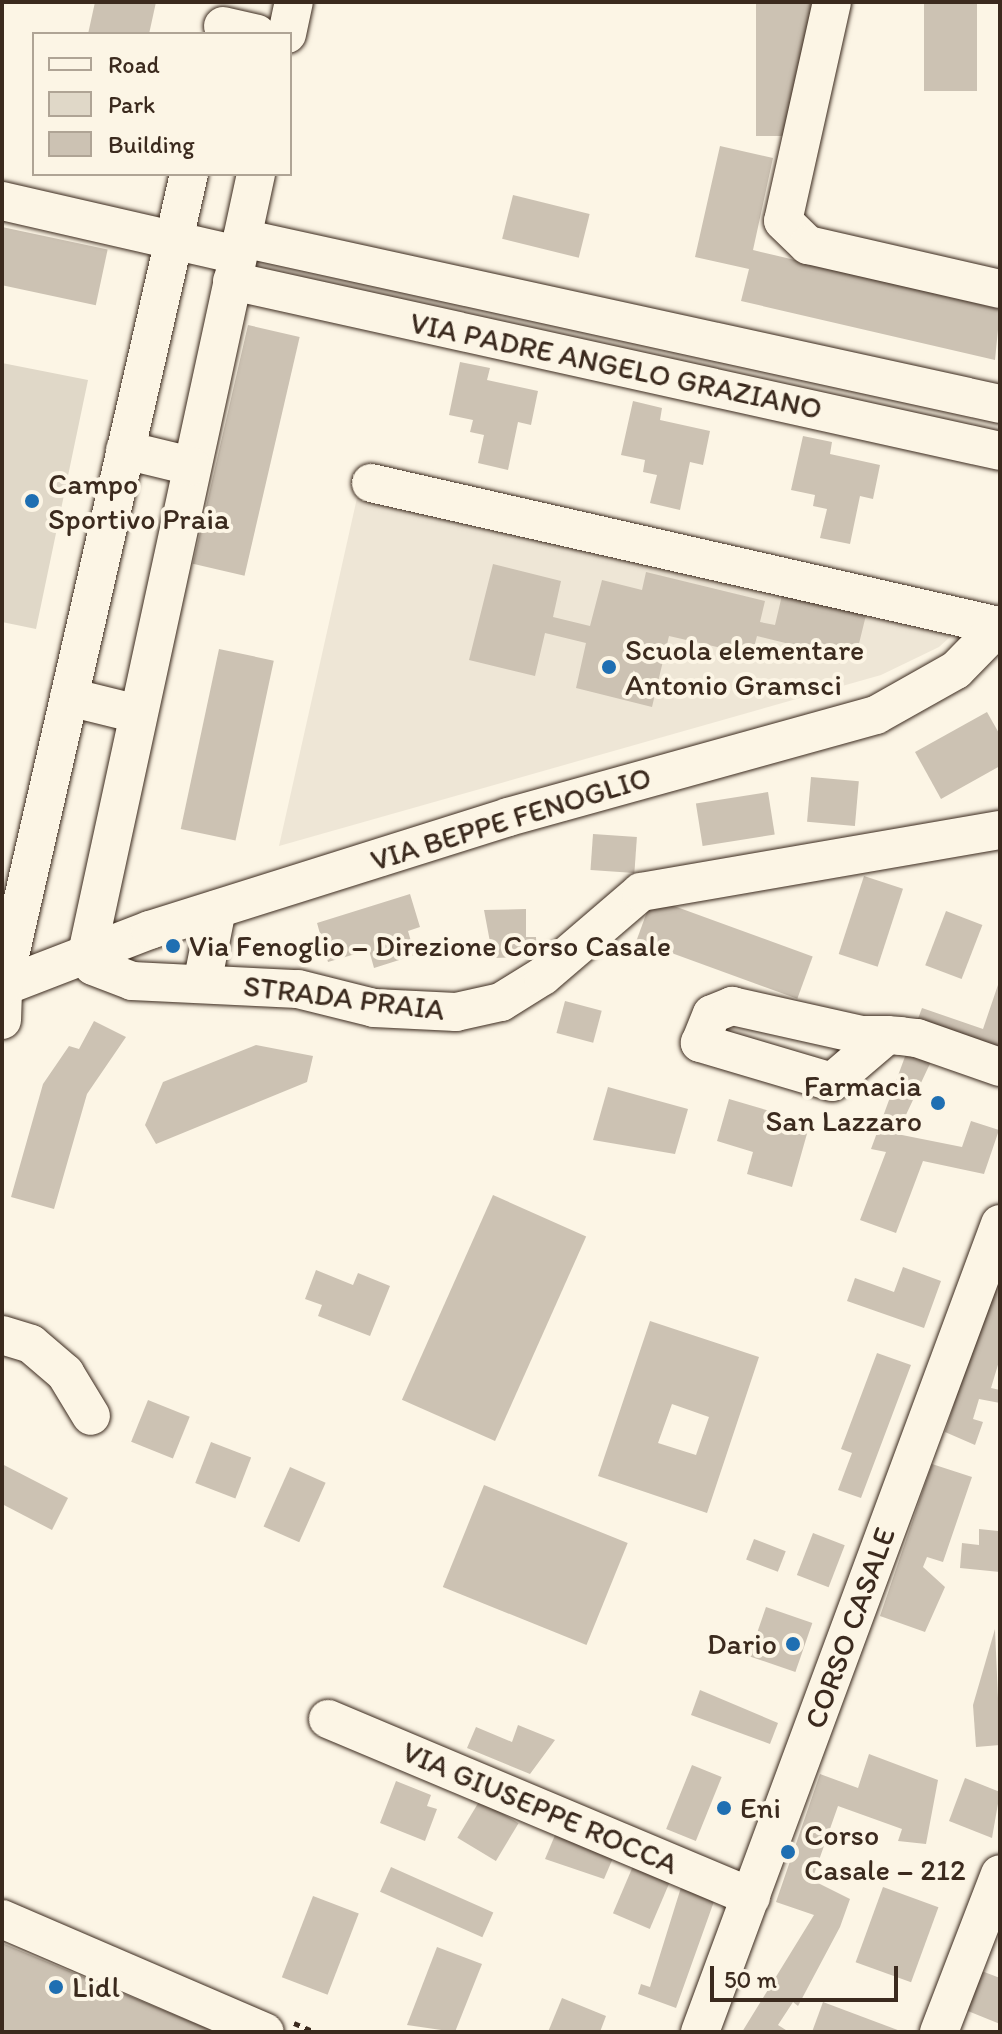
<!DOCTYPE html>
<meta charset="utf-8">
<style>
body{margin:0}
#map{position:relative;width:1002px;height:2034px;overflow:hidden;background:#fcf5e5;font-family:Itim,sans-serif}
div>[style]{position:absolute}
.built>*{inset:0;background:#eee6d6}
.green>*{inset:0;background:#e0d8c8}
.building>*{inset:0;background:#ccc2b3;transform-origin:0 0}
.path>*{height:5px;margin-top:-2.5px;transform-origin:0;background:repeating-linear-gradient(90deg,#3b2a1e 0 6px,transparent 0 12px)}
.roads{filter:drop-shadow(0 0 2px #3b2a1e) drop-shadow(0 0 2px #3b2a1e)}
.minor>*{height:38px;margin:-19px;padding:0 19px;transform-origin:19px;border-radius:19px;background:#fcf5e5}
.dots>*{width:22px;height:22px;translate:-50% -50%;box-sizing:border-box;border:4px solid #fcf5e5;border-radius:50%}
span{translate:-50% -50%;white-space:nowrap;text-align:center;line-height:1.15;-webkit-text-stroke:8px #fcf5e5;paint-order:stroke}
.street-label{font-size:30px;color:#3b2a1e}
.poi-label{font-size:30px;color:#3b2a1e}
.left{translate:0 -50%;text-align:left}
.right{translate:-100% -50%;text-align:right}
.frame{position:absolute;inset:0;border:4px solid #3b2a1e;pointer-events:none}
.legend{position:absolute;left:32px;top:32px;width:260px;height:144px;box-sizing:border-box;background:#fcf5e5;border:2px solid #afa495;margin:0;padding:10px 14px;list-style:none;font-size:24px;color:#3b2a1e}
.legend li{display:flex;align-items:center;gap:16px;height:40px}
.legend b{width:40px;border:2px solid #afa495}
.scale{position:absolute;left:710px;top:1966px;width:188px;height:36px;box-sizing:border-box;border:4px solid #3b2a1e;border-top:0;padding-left:10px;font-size:24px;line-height:28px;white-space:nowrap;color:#3b2a1e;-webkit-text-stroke:6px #fcf5e5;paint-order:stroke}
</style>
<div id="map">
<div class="built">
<div style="clip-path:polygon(359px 489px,960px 628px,939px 647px,881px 675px,279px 846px)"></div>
</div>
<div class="green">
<div style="clip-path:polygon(2px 363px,88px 380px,36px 629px,2px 622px)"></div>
</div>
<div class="building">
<div style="clip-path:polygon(95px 2px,156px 2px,149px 34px,88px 34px)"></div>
<div style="left:756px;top:2px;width:55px;height:134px"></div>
<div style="left:924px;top:2px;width:53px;height:89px"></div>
<div style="clip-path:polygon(720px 146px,773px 158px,753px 250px,1000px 309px,995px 360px,741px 301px,749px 269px,695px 257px)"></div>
<div style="left:513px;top:195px;width:79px;height:45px;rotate:14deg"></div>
<div style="left:2px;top:227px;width:108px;height:57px;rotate:12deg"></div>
<div style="left:248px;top:325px;width:53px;height:245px;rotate:13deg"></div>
<div style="clip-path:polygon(460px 362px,490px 368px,487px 380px,538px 391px,531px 425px,518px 422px,508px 470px,478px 463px,484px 435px,470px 432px,473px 420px,449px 415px)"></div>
<div style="clip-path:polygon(633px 401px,662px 408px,660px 420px,710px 431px,703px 465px,690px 462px,680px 510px,650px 503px,657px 475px,643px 472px,645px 460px,621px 455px)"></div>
<div style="clip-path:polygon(803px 436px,832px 442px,830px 454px,880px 465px,873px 499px,860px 496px,850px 544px,820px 538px,827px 509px,813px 506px,815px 495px,791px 490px)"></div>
<div style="clip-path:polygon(493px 564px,561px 581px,553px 617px,590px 626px,602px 580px,642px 590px,646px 572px,765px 601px,760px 622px,775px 625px,783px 591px,867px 611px,855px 660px,757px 636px,752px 655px,669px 636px,652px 707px,576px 688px,586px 643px,545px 633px,535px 676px,469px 660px)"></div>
<div style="left:219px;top:649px;width:56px;height:184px;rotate:12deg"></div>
<div style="clip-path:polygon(987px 712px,1000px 735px,1000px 766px,941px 799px,915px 752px)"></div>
<div style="left:811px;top:777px;width:48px;height:45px;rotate:5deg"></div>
<div style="left:768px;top:792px;width:43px;height:73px;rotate:81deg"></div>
<div style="left:593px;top:834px;width:44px;height:36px;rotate:4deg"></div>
<div style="left:864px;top:876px;width:41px;height:82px;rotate:18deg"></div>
<div style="clip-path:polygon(410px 894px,420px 927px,408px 931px,415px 955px,374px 968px,369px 950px,328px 962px,317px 923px)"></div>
<div style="left:652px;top:898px;width:171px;height:45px;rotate:20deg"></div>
<div style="clip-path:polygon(526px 909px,526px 937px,536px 937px,537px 957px,493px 958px,484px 910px)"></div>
<div style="left:946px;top:911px;width:39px;height:58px;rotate:21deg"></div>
<div style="clip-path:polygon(1000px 979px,1000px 1052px,916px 1024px,922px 1008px,983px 1029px)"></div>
<div style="left:565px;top:1001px;width:38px;height:33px;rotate:15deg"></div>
<div style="clip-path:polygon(94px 1021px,126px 1037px,87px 1094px,54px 1209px,11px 1197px,43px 1084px,69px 1046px,79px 1049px)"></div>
<div style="clip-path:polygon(910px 1043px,935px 1053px,897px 1134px,962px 1147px,971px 1121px,999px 1130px,984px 1174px,923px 1161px,896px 1233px,860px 1220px,886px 1152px,871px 1149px)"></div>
<div style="clip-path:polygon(256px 1045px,313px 1056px,307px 1082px,156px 1144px,145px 1125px,163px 1082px)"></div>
<div style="clip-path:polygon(608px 1087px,688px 1109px,675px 1154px,593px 1140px)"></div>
<div style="clip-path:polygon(729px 1099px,810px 1123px,792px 1187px,747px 1174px,753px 1152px,717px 1141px)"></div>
<div style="left:493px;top:1195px;width:102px;height:224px;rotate:24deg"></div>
<div style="clip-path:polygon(1000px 1260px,1000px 1358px,991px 1388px,1000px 1390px,1000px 1403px,979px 1399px,973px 1419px,983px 1422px,975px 1445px,945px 1432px)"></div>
<div style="clip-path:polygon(903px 1267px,941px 1281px,924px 1328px,847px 1301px,855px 1278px,894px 1292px)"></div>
<div style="clip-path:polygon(316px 1270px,353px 1285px,358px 1273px,390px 1286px,370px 1336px,318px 1316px,322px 1305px,305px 1299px)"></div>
<div style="clip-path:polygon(evenodd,650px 1321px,759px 1357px,707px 1513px,598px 1476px,650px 1321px,672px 1404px,709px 1417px,696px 1455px,658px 1443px,672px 1404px)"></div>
<div style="clip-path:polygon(877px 1353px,911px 1365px,861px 1498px,838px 1490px,852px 1453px,841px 1449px)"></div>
<div style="left:148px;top:1400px;width:45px;height:45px;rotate:22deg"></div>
<div style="left:211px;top:1442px;width:43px;height:44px;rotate:21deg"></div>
<div style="clip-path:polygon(2px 1464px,68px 1498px,52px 1530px,2px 1504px)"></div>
<div style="clip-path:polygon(932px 1464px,972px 1477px,943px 1562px,927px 1557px,923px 1567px,945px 1587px,925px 1632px,880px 1616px)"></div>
<div style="left:290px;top:1467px;width:39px;height:65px;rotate:24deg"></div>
<div style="left:484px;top:1485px;width:155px;height:110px;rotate:22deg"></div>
<div style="clip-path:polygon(979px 1529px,998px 1531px,1000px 1572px,960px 1568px,962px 1543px,979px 1545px)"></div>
<div style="left:813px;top:1533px;width:34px;height:45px;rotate:21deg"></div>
<div style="left:754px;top:1539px;width:34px;height:22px;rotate:21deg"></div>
<div style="left:766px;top:1607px;width:49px;height:52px;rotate:19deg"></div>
<div style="clip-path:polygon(995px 1629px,1000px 1745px,976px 1747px,973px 1705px)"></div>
<div style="clip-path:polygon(700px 1690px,778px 1723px,770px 1744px,691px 1715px)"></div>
<div style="clip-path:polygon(518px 1725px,555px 1740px,530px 1774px,467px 1748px,476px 1727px,512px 1742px)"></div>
<div style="clip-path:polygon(869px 1754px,938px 1780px,926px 1844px,898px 1841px,902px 1829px,838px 1806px,812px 1880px,850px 1899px,840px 1927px,798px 2006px,793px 2002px,778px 2025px,789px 2032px,742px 2032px,814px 1915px,776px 1902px,820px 1774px,858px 1788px)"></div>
<div style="left:692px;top:1765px;width:32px;height:69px;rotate:22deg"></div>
<div style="clip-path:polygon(965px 1778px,1000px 1792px,992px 1838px,949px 1821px)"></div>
<div style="clip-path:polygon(396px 1781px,431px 1795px,427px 1806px,437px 1809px,425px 1841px,380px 1823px)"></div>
<div style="left:480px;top:1800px;width:45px;height:44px;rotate:31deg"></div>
<div style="clip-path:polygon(558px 1828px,613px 1858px,604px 1879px,545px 1859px)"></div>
<div style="left:636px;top:1859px;width:40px;height:59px;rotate:23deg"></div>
<div style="left:391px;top:1867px;width:112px;height:27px;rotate:24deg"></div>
<div style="clip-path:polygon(683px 1881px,717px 1893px,676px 2008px,638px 1994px,641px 1984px,650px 1987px)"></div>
<div style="left:883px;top:1887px;width:59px;height:80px;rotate:20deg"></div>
<div style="left:313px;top:1896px;width:49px;height:87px;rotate:21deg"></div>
<div style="clip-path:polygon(2px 1943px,216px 2032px,2px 2032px)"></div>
<div style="clip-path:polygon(437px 1947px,482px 1964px,455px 2032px,407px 2025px)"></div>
<div style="clip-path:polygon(979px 1970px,1000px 1978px,1000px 2024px,963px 2009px)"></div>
<div style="clip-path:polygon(562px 1998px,606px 2016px,600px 2032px,548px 2032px)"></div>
<div style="clip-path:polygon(823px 2002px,903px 2032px,812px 2032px)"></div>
</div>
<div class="path">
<div style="left:294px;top:2023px;width:23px;rotate:23deg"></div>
</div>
<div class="roads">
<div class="minor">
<div style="left:832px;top:2px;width:224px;rotate:102.6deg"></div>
<div style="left:783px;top:221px;width:35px;rotate:44deg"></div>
<div style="left:808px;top:245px;width:197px;rotate:12.9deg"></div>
<div style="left:223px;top:26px;width:35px;rotate:13deg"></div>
<div style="left:287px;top:34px;width:33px;rotate:-78deg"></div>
<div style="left:256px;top:174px;width:798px;rotate:102.23deg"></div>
<div style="left:87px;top:954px;width:13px;rotate:63deg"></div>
<div style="left:93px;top:966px;width:42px;rotate:21deg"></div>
<div style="left:132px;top:981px;width:166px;rotate:2.8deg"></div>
<div style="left:298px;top:989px;width:78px;rotate:14deg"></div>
<div style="left:374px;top:1008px;width:82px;rotate:2.8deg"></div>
<div style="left:456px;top:1012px;width:46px;rotate:-12.5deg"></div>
<div style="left:501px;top:1002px;width:49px;rotate:-31.8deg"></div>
<div style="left:543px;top:976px;width:129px;rotate:-40.6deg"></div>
<div style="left:641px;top:892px;width:364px;rotate:-9.8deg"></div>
<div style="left:2px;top:201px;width:242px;rotate:12.9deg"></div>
<div style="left:242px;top:238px;width:776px;rotate:12.35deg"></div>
<div style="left:232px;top:281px;width:787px;rotate:12.48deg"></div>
<div style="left:125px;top:450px;width:68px;rotate:13.6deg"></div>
<div style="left:371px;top:483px;width:644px;rotate:12.83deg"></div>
<div style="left:69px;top:697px;width:71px;rotate:13.8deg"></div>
<div style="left:202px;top:984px;width:76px;rotate:-78.7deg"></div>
<div style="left:2px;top:987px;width:159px;rotate:-21.1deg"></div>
<div style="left:150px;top:930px;width:375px;rotate:-17.5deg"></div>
<div style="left:508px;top:817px;width:382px;rotate:-15.5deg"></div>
<div style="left:876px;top:715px;width:92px;rotate:-29.4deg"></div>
<div style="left:956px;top:670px;width:63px;rotate:-45.6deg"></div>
<div style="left:2px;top:1020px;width:34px;rotate:-88deg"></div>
<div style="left:3px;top:986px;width:833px;rotate:-77.1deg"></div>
<div style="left:887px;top:1035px;width:72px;rotate:139.5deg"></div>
<div style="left:832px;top:1082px;width:138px;rotate:-163.5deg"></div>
<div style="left:700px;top:1043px;width:31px;rotate:-68deg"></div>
<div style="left:712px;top:1014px;width:22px;rotate:-22deg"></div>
<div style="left:732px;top:1006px;width:133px;rotate:12.6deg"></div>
<div style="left:862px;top:1035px;width:25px"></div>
<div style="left:887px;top:1035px;width:13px;rotate:4deg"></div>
<div style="left:900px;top:1036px;width:17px;rotate:7deg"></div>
<div style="left:917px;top:1038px;width:88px;rotate:19.3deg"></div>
<div style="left:2px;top:1335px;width:30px;rotate:17deg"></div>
<div style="left:31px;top:1344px;width:45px;rotate:40.5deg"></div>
<div style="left:65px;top:1373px;width:50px;rotate:58.8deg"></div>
<div style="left:328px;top:1719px;width:459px;rotate:22.8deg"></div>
<div style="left:2px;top:1919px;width:286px;rotate:23.3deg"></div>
<div style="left:700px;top:2032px;width:862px;rotate:-69.63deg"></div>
<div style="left:939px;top:2032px;width:169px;rotate:-68.9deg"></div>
</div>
</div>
<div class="dots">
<div style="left:32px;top:501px;background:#1f6fb2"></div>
<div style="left:609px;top:667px;background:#1f6fb2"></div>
<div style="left:173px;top:946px;background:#1f6fb2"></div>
<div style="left:938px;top:1103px;background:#1f6fb2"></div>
<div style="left:793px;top:1644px;background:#1f6fb2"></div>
<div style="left:724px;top:1808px;background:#1f6fb2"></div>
<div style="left:788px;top:1852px;background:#1f6fb2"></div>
<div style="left:56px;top:1987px;background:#1f6fb2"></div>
</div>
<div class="street-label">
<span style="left:616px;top:366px;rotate:12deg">VIA PADRE ANGELO GRAZIANO</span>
<span style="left:511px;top:819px;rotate:-17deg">VIA BEPPE FENOGLIO</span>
<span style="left:344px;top:998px;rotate:7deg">STRADA PRAIA</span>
<span style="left:850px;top:1628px;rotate:-70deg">CORSO CASALE</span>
<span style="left:540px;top:1808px;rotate:23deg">VIA GIUSEPPE ROCCA</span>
</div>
<div class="poi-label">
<span class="left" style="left:48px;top:501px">Campo<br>Sportivo Praia</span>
<span class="left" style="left:625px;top:667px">Scuola elementare<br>Antonio Gramsci</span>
<span class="left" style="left:189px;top:946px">Via Fenoglio – Direzione Corso Casale</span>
<span class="right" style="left:922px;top:1103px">Farmacia<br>San Lazzaro</span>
<span class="right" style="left:777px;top:1644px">Dario</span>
<span class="left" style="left:740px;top:1808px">Eni</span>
<span class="left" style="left:804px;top:1852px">Corso<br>Casale – 212</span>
<span class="left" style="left:72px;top:1987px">Lidl</span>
</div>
<div class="frame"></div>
<ul class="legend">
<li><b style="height:10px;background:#fcf5e5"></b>Road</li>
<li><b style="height:22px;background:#e0d8c8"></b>Park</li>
<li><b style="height:22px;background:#ccc2b3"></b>Building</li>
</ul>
<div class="scale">50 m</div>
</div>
